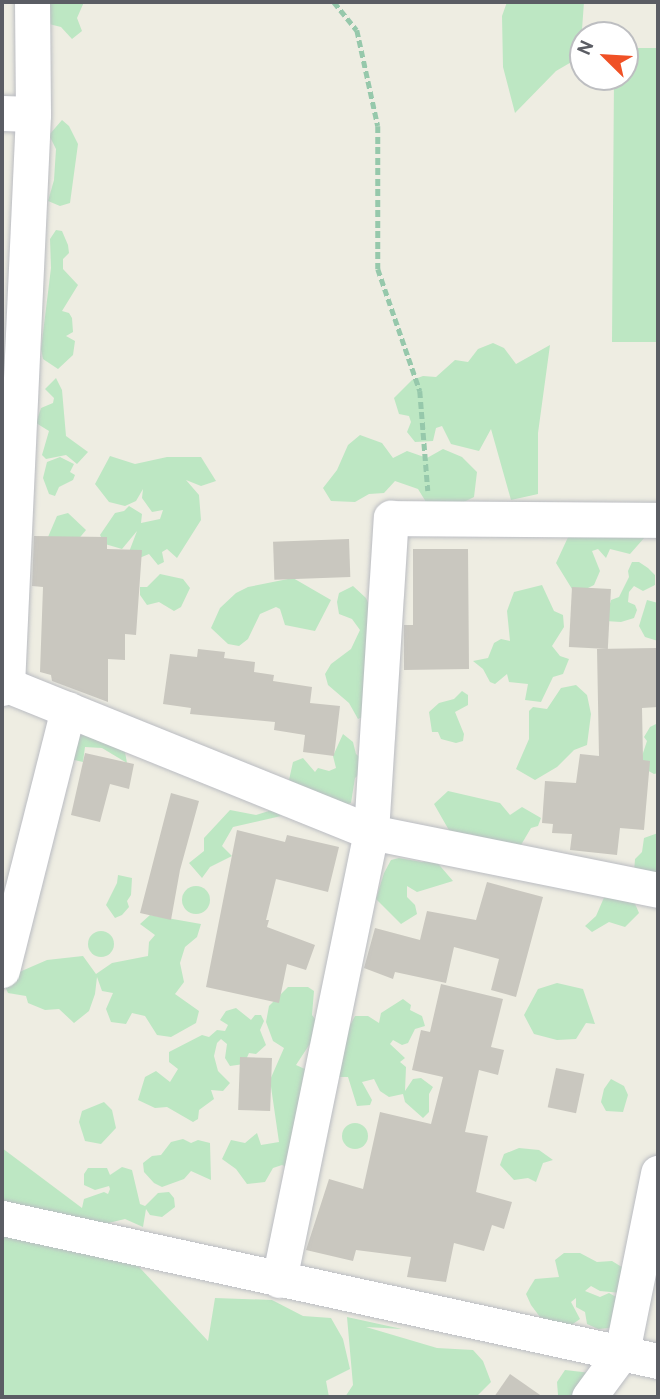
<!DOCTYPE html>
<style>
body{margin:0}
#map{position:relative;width:660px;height:1399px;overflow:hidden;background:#eeede2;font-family:Overpass,sans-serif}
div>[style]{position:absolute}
.green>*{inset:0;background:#bde7c3}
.round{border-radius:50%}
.building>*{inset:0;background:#c9c7bf;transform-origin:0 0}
.path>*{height:4.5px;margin-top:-2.25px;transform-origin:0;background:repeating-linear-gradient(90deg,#96c8ab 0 7px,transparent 0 10.5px)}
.roads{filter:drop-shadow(0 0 2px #babcc2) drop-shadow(0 0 2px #babcc2)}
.minor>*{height:35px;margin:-17.5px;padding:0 17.5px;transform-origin:17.5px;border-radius:17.5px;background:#fff}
span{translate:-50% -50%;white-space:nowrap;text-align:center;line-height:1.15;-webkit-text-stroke:7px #fff;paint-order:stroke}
.frame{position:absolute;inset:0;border:4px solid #5b5d64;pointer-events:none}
.north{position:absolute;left:569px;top:21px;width:70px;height:70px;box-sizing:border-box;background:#fff;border:2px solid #bdbec1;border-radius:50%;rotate:294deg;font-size:19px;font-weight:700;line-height:28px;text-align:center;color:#5b5d64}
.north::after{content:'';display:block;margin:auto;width:24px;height:32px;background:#f05126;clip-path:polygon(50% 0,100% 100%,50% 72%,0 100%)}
</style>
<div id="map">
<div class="green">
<div style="clip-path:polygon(43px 2px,84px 2px,77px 18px,82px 31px,72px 39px,61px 27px,49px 24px)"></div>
<div style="clip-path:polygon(507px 2px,584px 2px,580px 57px,556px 71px,515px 113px,503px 67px,502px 16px)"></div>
<div style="clip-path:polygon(625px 48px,658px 48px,658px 342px,612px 342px,614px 77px,625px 77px)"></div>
<div style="clip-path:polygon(62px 120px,69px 126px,78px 144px,70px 203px,60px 206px,48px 201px,54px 180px,56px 149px,49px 135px)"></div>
<div style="clip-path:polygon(56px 230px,62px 231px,68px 245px,69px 253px,63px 259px,63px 269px,78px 285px,62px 311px,69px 313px,72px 318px,73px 332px,66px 336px,75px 341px,73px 355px,58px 369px,43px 359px,41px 349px,51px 268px,50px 239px)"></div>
<div style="clip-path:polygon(493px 343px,504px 348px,516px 364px,550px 345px,538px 433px,538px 494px,511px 500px,491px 429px,479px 451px,451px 444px,442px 426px,436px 428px,433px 441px,415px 442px,407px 432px,411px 422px,409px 416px,399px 414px,394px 398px,412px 380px,423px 376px,436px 377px,455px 360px,468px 362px,478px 349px)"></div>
<div style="clip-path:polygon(56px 378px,62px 390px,66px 436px,88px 452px,77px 464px,66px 455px,46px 459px,42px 455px,49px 431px,36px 423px,41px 408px,53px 403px,54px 398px,45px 389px)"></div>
<div style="clip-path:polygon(360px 435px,382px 443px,393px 458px,407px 451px,427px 458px,443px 449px,462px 457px,477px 472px,474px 497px,446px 511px,426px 502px,418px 489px,395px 481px,384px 493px,369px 494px,355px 502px,331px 501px,323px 488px,337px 470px,348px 445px)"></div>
<div style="clip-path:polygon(110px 456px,135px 464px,167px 457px,201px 457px,216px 481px,201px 486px,186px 480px,199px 495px,201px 520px,177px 558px,167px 549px,162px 552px,164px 562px,158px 565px,149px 554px,137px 559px,129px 552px,137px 531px,122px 549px,105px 544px,100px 535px,115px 513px,124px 511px,129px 506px,142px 514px,141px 523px,160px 519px,163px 510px,152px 512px,142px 498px,143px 489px,136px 501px,125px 506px,109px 502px,95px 484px)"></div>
<div style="clip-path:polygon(60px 457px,74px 464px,70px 472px,75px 475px,73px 480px,59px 487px,55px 496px,49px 494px,43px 478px,47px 462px)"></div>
<div style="clip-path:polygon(68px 513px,86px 530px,67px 553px,48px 537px,57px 516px)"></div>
<div style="clip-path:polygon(570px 533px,645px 537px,630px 554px,610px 549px,606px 558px,598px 549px,592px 551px,600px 571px,594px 585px,584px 590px,572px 589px,556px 563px)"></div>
<div style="clip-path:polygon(632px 562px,639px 562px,648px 568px,655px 575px,655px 585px,643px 591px,634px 586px,629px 592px,628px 602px,635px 605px,637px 610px,634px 618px,621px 622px,605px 621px,611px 600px,619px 597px,629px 577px,628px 571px)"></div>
<div style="clip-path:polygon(160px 574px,183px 579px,190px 588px,181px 607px,174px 611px,159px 602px,147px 605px,140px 595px,140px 587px,147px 587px)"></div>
<div style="clip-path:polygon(293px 578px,331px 600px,315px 631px,285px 625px,280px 609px,276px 607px,260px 614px,248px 639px,239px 646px,228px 644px,211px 628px,220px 608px,236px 593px,248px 587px)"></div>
<div style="clip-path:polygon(542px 585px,554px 611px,563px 615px,564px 627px,552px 646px,560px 656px,569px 659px,563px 674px,553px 677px,541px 702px,525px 700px,528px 684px,509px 682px,507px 674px,495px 684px,490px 682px,483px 669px,473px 661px,488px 658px,494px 643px,501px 639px,510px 641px,507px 611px,514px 592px)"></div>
<div style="clip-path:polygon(353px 586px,366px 598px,376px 621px,371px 713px,358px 719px,349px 703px,328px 685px,325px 674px,331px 664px,351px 649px,360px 630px,352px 619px,339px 614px,337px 602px,339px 593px)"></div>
<div style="clip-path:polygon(647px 600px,658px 603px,658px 641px,645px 637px,639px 626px)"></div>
<div style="clip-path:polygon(576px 685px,587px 695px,591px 714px,587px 745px,574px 750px,557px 767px,535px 780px,516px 769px,529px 739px,529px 711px,533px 707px,547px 709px,561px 688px)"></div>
<div style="clip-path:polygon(462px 691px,468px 695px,468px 705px,455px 712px,464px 734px,463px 741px,456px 743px,441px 739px,438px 732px,432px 732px,429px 712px,439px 703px,454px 699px)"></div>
<div style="clip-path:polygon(658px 723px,658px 773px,654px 774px,645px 769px,642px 756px,647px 741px,644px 737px,650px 727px)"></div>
<div style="clip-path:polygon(84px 725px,123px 741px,127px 763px,102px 748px,85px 747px,83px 762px,70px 759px)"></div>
<div style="clip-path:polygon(343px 734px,353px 742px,356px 754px,365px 762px,364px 770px,355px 778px,351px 803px,341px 807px,289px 780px,293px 762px,303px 758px,315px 772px,318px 768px,329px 771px,336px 768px,333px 756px)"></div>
<div style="clip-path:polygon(448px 791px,500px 803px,510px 815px,522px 807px,541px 818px,538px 826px,531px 828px,518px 850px,470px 834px,460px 837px,450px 832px,434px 804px)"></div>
<div style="clip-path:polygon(230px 810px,256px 815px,272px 810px,281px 816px,233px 827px,222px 846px,232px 856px,210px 867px,202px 878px,189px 863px,204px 851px,204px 838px)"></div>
<div style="clip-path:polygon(658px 833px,658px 891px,634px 872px,635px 859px,642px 852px,644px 838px)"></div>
<div style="clip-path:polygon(399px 858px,422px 862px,435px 860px,453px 881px,417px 892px,407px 886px,407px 897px,415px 905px,417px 914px,401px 924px,376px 899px,384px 873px,391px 860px)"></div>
<div style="clip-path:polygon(118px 875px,132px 878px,131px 895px,127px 901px,129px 907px,122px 915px,115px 918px,106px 905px,117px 883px)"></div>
<div class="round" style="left:182px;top:886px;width:28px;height:28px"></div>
<div style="clip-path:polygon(606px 893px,633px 899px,639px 913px,625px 927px,609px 922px,592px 932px,585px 926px,596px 916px)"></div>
<div style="clip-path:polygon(150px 915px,201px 924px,197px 937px,185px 947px,180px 963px,184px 982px,175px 994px,199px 1011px,196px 1023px,171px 1037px,157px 1035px,145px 1016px,132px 1013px,126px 1024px,111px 1022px,106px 1009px,113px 993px,102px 991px,97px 977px,95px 994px,89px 1011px,74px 1023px,59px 1009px,45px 1010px,28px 1003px,26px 996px,8px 993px,3px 982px,15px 983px,17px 973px,47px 960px,83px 956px,96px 974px,112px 963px,148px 956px,149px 942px,155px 935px,140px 924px)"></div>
<div class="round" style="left:88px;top:931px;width:26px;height:26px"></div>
<div style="clip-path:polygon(557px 983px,583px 989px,595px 1024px,586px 1023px,576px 1039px,557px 1040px,534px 1034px,524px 1015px,538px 989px)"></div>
<div style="clip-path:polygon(288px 987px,308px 987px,314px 991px,312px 1015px,321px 1027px,296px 1065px,307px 1070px,292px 1169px,282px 1165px,273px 1168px,265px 1182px,247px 1184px,236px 1169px,222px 1159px,231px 1140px,245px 1143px,257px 1133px,261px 1145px,279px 1142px,270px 1080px,284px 1048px,273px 1041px,266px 1022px,269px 1006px)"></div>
<div style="clip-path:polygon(403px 999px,411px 1005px,410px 1010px,422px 1016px,425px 1026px,415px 1029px,408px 1043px,402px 1045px,393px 1040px,390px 1044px,405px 1058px,400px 1062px,406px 1067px,405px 1091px,413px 1079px,421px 1078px,433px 1087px,429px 1094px,429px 1112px,423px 1118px,405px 1102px,403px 1094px,389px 1097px,380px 1091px,374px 1079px,362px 1082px,372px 1100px,370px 1105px,357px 1106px,348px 1077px,335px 1077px,344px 1037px,355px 1016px,368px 1016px,379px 1023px,381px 1013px)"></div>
<div style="clip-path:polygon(236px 1008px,251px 1020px,255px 1015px,261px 1015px,264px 1021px,260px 1030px,266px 1045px,256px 1054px,249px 1053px,244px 1064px,230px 1066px,225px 1058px,227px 1044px,221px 1039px,217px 1043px,214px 1056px,218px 1071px,230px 1083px,223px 1091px,211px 1090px,214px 1099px,199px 1110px,198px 1119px,193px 1122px,167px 1107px,155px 1108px,138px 1100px,145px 1077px,156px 1071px,170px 1082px,178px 1069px,169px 1062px,169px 1052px,202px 1035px,209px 1037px,217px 1030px,225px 1031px,228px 1025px,220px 1020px,226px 1011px)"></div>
<div style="clip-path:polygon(611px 1079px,624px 1086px,628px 1095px,623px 1112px,606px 1111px,601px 1102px,604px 1089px)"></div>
<div style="clip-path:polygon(104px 1102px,112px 1110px,116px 1128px,101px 1144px,85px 1141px,79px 1122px,82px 1111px)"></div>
<div class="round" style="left:342px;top:1123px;width:26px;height:26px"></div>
<div style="clip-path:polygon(183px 1139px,191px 1143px,198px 1140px,210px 1143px,211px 1180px,191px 1171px,184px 1179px,162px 1187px,154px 1183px,144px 1172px,143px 1163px,152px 1156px,161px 1155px,171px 1142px)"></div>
<div style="clip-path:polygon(2px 1148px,82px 1208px,84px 1199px,104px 1192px,108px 1194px,110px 1189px,109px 1186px,95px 1190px,84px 1185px,84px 1174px,88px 1168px,107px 1168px,110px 1175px,122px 1167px,132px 1170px,140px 1204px,145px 1206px,158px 1193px,169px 1192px,174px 1198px,175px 1207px,162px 1217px,150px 1215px,146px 1209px,143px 1227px,125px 1219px,100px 1225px,208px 1341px,215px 1298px,272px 1300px,303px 1316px,331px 1318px,343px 1339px,350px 1369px,326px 1381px,329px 1397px,2px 1397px)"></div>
<div style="clip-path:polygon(519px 1148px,539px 1150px,553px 1160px,543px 1163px,536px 1182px,528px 1178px,514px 1180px,500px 1165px,504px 1154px)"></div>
<div style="clip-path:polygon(564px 1253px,580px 1253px,597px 1262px,612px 1261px,625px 1269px,621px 1293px,600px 1291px,591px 1286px,585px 1291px,600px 1297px,609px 1293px,618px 1298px,611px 1328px,598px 1329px,587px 1324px,585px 1312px,576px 1307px,576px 1298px,571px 1302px,580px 1319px,567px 1328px,540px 1317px,531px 1305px,526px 1294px,530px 1287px,535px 1279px,559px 1277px,555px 1260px)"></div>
<div style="clip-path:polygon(347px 1317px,402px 1329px,366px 1327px,437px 1348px,473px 1350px,483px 1361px,491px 1382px,476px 1397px,345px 1397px,353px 1385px)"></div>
<div style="clip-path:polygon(565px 1370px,591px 1373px,583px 1397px,558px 1395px,557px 1382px)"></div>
</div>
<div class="building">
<div style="clip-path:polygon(34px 536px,107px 537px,107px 549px,142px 550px,136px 635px,125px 634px,125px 660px,108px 659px,108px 702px,52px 681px,51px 675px,40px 672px,43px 587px,32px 586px)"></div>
<div style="left:349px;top:539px;width:38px;height:76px;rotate:88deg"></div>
<div style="clip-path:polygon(413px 549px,468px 549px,469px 669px,404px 670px,404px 625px,413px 625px)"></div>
<div style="left:572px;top:587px;width:39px;height:60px;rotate:3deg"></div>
<div style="clip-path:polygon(656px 648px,658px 707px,642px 708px,643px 760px,650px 761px,644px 830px,620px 828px,617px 855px,570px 850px,572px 834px,552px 833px,553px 824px,542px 823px,545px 781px,576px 783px,580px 754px,599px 756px,597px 649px)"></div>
<div style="clip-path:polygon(198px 649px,225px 652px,224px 658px,255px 662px,254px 672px,274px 675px,273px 681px,312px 687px,310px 703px,340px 706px,334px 756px,303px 752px,305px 735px,274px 730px,275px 722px,190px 714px,191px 708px,163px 704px,170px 654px,197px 657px)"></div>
<div style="clip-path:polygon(85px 753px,134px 764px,129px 789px,110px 784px,100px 822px,71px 815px)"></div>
<div style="clip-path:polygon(171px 793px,199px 801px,180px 870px,171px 920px,140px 913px)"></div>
<div style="clip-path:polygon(237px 830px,285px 842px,287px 835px,339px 847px,328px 892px,276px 879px,266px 920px,269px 920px,267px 927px,315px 945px,306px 970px,287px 964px,279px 1003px,206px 987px)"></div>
<div style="clip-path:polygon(487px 882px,543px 897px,516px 997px,491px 990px,499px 959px,454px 947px,446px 983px,395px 972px,393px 979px,364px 968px,375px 928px,420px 940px,427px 911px,476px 920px)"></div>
<div style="clip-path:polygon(441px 984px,503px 999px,491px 1047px,504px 1050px,498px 1075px,479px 1070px,465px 1132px,488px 1136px,476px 1192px,512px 1202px,504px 1229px,492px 1225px,484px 1251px,454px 1243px,446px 1282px,407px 1277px,411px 1257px,356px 1250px,353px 1261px,306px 1250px,329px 1179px,363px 1189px,380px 1112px,431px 1124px,443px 1077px,412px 1070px,421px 1030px,430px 1032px)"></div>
<div style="left:240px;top:1057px;width:32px;height:53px;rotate:2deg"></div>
<div style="left:556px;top:1068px;width:29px;height:40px;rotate:12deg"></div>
<div style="clip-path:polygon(510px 1374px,543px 1397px,494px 1397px)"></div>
</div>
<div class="path">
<div style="left:334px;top:2px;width:36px;rotate:51deg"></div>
<div style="left:357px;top:30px;width:98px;rotate:77.7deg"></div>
<div style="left:378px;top:126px;width:143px;rotate:90deg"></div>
<div style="left:378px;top:269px;width:129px;rotate:71deg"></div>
<div style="left:420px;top:391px;width:100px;rotate:85.4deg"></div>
</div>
<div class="roads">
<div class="minor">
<div style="left:2px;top:113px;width:31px;rotate:2deg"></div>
<div style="left:7px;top:685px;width:572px;rotate:-87.39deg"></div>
<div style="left:33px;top:114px;width:112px;rotate:-90.5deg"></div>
<div style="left:2px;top:688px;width:6px;rotate:-31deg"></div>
<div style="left:7px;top:685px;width:393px;rotate:22deg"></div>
<div style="left:371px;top:832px;width:293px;rotate:11.4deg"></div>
<div style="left:2px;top:970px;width:269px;rotate:-75.8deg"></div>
<div style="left:2px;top:1218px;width:671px;rotate:12.3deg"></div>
<div style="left:279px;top:1280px;width:457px;rotate:-78.4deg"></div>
<div style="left:371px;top:832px;width:315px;rotate:-86.4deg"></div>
<div style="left:391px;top:518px;width:267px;rotate:0.4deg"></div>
<div style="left:589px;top:1397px;width:56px;rotate:-53.7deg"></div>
<div style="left:622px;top:1352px;width:183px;rotate:-78.6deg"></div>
</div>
</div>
<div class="frame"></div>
<div class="north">N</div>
</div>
